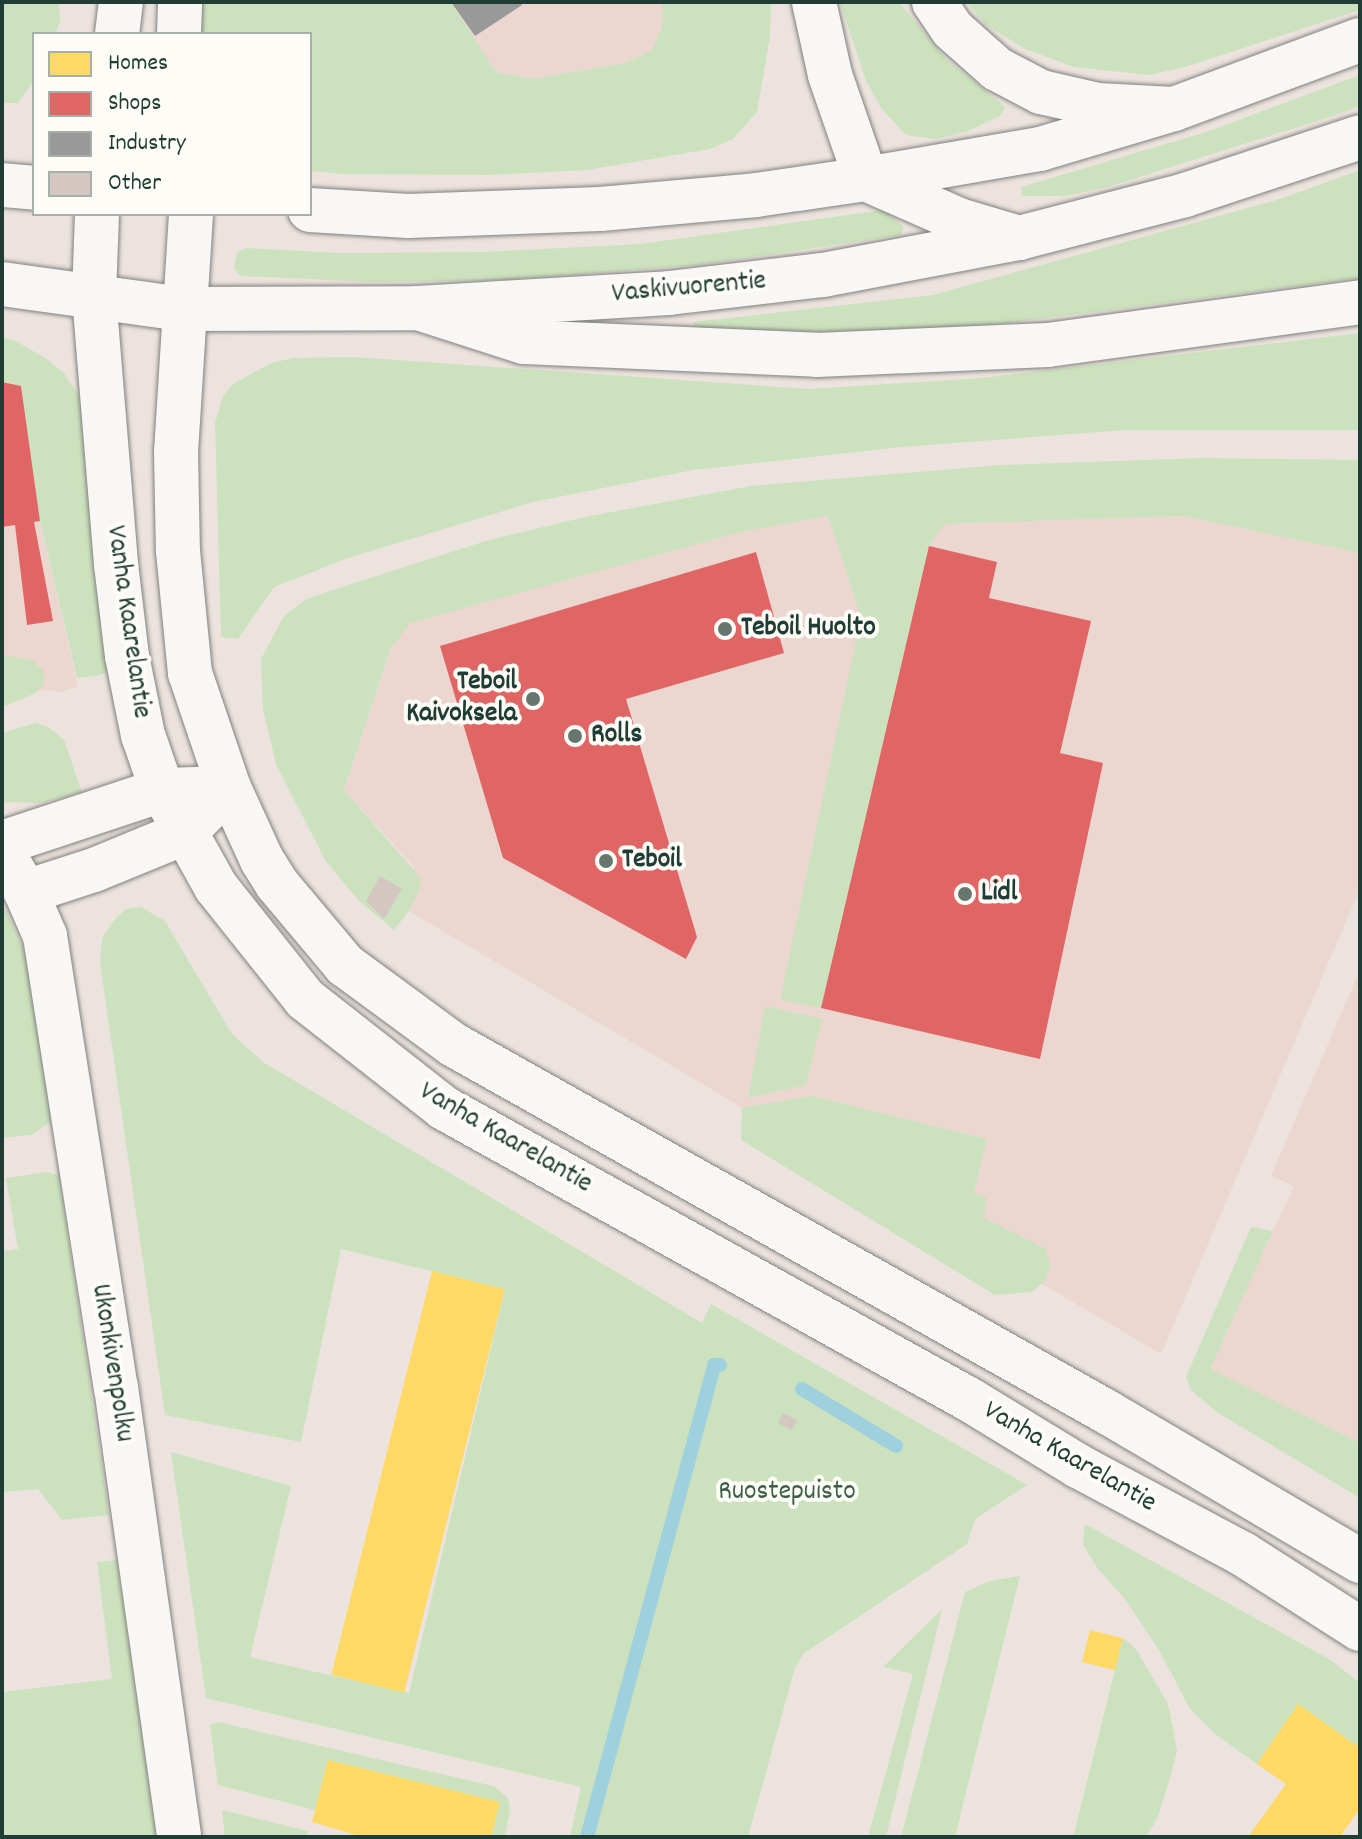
<!DOCTYPE html>
<style>
body{margin:0}
#map{position:relative;width:1362px;height:1839px;overflow:hidden;background:#ece3de;font-family:Dekko,sans-serif}
div>[style]{position:absolute}
.built>*{inset:0;background:#ebd7cf}
.green>*{inset:0;background:#cce2be}
.homes>*{inset:0;background:#ffd966;transform-origin:0 0}
.shops>*{inset:0;background:#e06666}
.industry>*{inset:0;background:#999}
.stream>*{height:14px;margin:-7px;padding:0 7px;transform-origin:7px;border-radius:7px;background:#9ed0dd}
.building>*{inset:0;background:#d4c6c0;transform-origin:0 0}
.roads{filter:drop-shadow(0 0 2px #81827e) drop-shadow(0 0 2px #81827e)}
.street>*{height:44px;margin:-22px;padding:0 22px;transform-origin:22px;border-radius:22px;background:#f9f7f5}
.secondary>*{height:44px;margin:-22px;padding:0 22px;transform-origin:22px;border-radius:22px;background:#f9f7f5}
.highway>*{height:44px;margin:-22px;padding:0 22px;transform-origin:22px;border-radius:22px;background:#f9f7f5}
.dots>*{width:22px;height:22px;translate:-50% -50%;box-sizing:border-box;border:4px solid #fdfcf7;border-radius:50%}
span{translate:-50% -50%;white-space:nowrap;text-align:center;line-height:1.15;-webkit-text-stroke:8px #fdfcf7;paint-order:stroke}
.street-label{font-size:28px;color:#1f3d34}
.poi-label{font-size:28px;color:#1f3d34;font-weight:700}
.left{translate:0 -50%;text-align:left}
.right{translate:-100% -50%;text-align:right}
.park-label{font-size:28px;color:#3c5e4a}
.frame{position:absolute;inset:0;border:4px solid #1f3d34;pointer-events:none}
.legend{position:absolute;left:32px;top:32px;width:280px;height:184px;box-sizing:border-box;background:#fdfcf7;border:2px solid #a4b0a9;margin:0;padding:10px 14px;list-style:none;font-size:24px;color:#1f3d34}
.legend li{display:flex;align-items:center;gap:16px;height:40px}
.legend b{width:40px;border:2px solid #a4b0a9}
</style>
<div id="map">
<div class="built">
<div style="clip-path:polygon(451px 2px,662px 2px,662px 26px,652px 50px,626px 63px,533px 79px,496px 72px)"></div>
<div style="clip-path:polygon(2px 382px,21px 386px,40px 521px,78px 687px,60px 692px,40px 690px,2px 707px)"></div>
<div style="clip-path:polygon(828px 516px,944px 524px,1183px 516px,1360px 553px,1360px 889px,1161px 1354px,409px 911px,420px 889px,413px 866px,344px 790px,390px 650px,410px 622px,741px 532px)"></div>
<div style="clip-path:polygon(1360px 970px,1360px 1443px,1209px 1369px,1294px 1186px,1271px 1176px)"></div>
</div>
<div class="green">
<div style="clip-path:polygon(2px 2px,59px 2px,60px 22px,55px 34px,34px 34px,34px 80px,18px 103px,2px 103px)"></div>
<div style="clip-path:polygon(204px 2px,451px 2px,496px 72px,533px 79px,626px 63px,652px 50px,662px 26px,662px 2px,771px 2px,770px 37px,757px 112px,733px 139px,710px 149px,587px 170px,488px 175px,343px 174px,310px 171px,310px 34px,200px 34px)"></div>
<div style="clip-path:polygon(840px 2px,899px 2px,947px 60px,1002px 104px,1005px 108px,1000px 116px,968px 131px,936px 139px,906px 135px,881px 108px,866px 81px)"></div>
<div style="clip-path:polygon(967px 2px,1360px 2px,1360px 10px,1185px 67px,1149px 75px,1074px 67px,1025px 49px,985px 24px)"></div>
<div style="clip-path:polygon(1360px 75px,1360px 106px,1333px 116px,1111px 186px,1066px 196px,1022px 196px,1021px 187px,1206px 132px)"></div>
<div style="clip-path:polygon(1360px 170px,1360px 278px,970px 328px,693px 336px,694px 322px,933px 295px,1280px 199px)"></div>
<div style="clip-path:polygon(883px 210px,904px 227px,901px 235px,699px 265px,506px 280px,374px 282px,241px 276px,234px 269px,237px 252px,246px 248px,340px 253px,483px 252px,640px 244px)"></div>
<div style="clip-path:polygon(1360px 333px,1360px 430px,1126px 430px,902px 447px,693px 470px,533px 502px,348px 558px,274px 587px,238px 639px,221px 637px,215px 423px,223px 396px,233px 384px,271px 363px,293px 358px,355px 357px,809px 389px,982px 378px)"></div>
<div style="clip-path:polygon(2px 338px,16px 341px,45px 358px,64px 373px,81px 399px,89px 446px,94px 574px,110px 672px,95px 676px,77px 678px,40px 521px,21px 386px,2px 382px)"></div>
<div style="clip-path:polygon(1203px 458px,1360px 460px,1360px 553px,1183px 516px,944px 524px,929px 546px,821px 1008px,780px 1000px,861px 617px,828px 516px,741px 532px,410px 623px,390px 650px,344px 790px,420px 877px,420px 889px,409px 911px,394px 930px,358px 900px,325px 860px,276px 764px,263px 709px,261px 659px,284px 616px,306px 599px,348px 585px,489px 540px,585px 517px,751px 486px,1001px 465px)"></div>
<div style="clip-path:polygon(2px 655px,32px 660px,44px 672px,44px 684px,36px 693px,2px 707px)"></div>
<div style="clip-path:polygon(36px 723px,48px 727px,64px 740px,82px 792px,41px 803px,2px 802px,2px 733px)"></div>
<div style="clip-path:polygon(2px 903px,24px 949px,36px 1001px,52px 1121px,31px 1135px,2px 1138px)"></div>
<div style="clip-path:polygon(141px 907px,165px 921px,232px 1034px,263px 1062px,702px 1323px,711px 1304px,1027px 1485px,975px 1519px,967px 1544px,803px 1654px,795px 1668px,748px 1837px,570px 1837px,581px 1787px,206px 1698px,171px 1452px,291px 1486px,250px 1657px,409px 1693px,505px 1289px,341px 1249px,301px 1442px,165px 1415px,100px 963px,102px 938px,115px 919px,126px 909px)"></div>
<div style="clip-path:polygon(765px 1006px,822px 1019px,806px 1085px,748px 1098px)"></div>
<div style="clip-path:polygon(812px 1096px,987px 1139px,974px 1193px,987px 1198px,984px 1218px,1046px 1249px,1051px 1267px,1045px 1281px,1032px 1292px,995px 1295px,741px 1140px,742px 1108px)"></div>
<div style="clip-path:polygon(47px 1172px,59px 1175px,109px 1515px,62px 1520px,38px 1489px,2px 1492px,2px 1252px,18px 1249px,6px 1178px)"></div>
<div style="clip-path:polygon(1251px 1227px,1273px 1231px,1210px 1369px,1360px 1443px,1360px 1498px,1218px 1413px,1191px 1390px,1186px 1377px)"></div>
<div style="clip-path:polygon(1085px 1524px,1329px 1659px,1360px 1683px,1360px 1748px,1298px 1705px,1257px 1764px,1214px 1733px,1190px 1709px,1159px 1650px,1125px 1599px,1097px 1568px,1083px 1544px)"></div>
<div style="clip-path:polygon(117px 1560px,157px 1837px,2px 1837px,2px 1692px,112px 1679px,97px 1562px)"></div>
<div style="clip-path:polygon(1020px 1576px,955px 1837px,901px 1837px,965px 1592px,990px 1581px)"></div>
<div style="clip-path:polygon(942px 1609px,886px 1837px,868px 1837px,913px 1674px,883px 1667px)"></div>
<div style="clip-path:polygon(1123px 1638px,1136px 1649px,1168px 1704px,1177px 1751px,1168px 1785px,1157px 1819px,1146px 1837px,1073px 1837px)"></div>
<div style="clip-path:polygon(218px 1722px,493px 1786px,508px 1798px,510px 1809px,505px 1837px,491px 1837px,499px 1802px,328px 1760px,315px 1810px,218px 1785px,210px 1725px)"></div>
<div style="clip-path:polygon(222px 1810px,308px 1831px,306px 1837px,225px 1837px)"></div>
</div>
<div class="homes">
<div style="left:432px;top:1271px;width:75px;height:416px;rotate:14deg"></div>
<div style="left:1090px;top:1630px;width:34px;height:33px;rotate:14deg"></div>
<div style="clip-path:polygon(1298px 1704px,1360px 1748px,1360px 1808px,1340px 1837px,1248px 1837px,1286px 1784px,1257px 1764px)"></div>
<div style="clip-path:polygon(328px 1760px,500px 1802px,491px 1837px,363px 1837px,312px 1822px)"></div>
</div>
<div class="shops">
<div style="clip-path:polygon(2px 382px,21px 386px,40px 521px,34px 522px,53px 621px,27px 625px,15px 525px,2px 527px)"></div>
<div style="clip-path:polygon(929px 546px,997px 562px,989px 598px,1091px 621px,1060px 753px,1103px 763px,1040px 1059px,821px 1008px)"></div>
<div style="clip-path:polygon(756px 552px,784px 653px,626px 699px,697px 937px,686px 959px,503px 858px,440px 646px)"></div>
</div>
<div class="industry">
<div style="clip-path:polygon(451px 2px,520px 2px,522px 5px,475px 36px)"></div>
</div>
<div class="stream">
<div style="left:802px;top:1389px;width:110px;rotate:31.2deg"></div>
<div style="left:587px;top:1837px;width:489px;rotate:-74.9deg"></div>
<div style="left:714px;top:1365px;width:6px"></div>
</div>
<div class="building">
<div style="clip-path:polygon(380px 876px,402px 889px,384px 919px,366px 901px)"></div>
<div style="left:783px;top:1413px;width:16px;height:11px;rotate:27deg"></div>
</div>
<div class="roads">
<div class="street">
<div style="left:117px;top:34px;width:32px;rotate:-83deg"></div>
<div style="left:179px;top:34px;width:32px;rotate:-88deg"></div>
<div style="left:2px;top:843px;width:169px;rotate:-18.3deg"></div>
<div style="left:162px;top:790px;width:67px;rotate:-1.7deg"></div>
<div style="left:2px;top:852px;width:47px;rotate:59deg"></div>
<div style="left:26px;top:892px;width:48px;rotate:66.6deg"></div>
<div style="left:45px;top:936px;width:457px;rotate:81.1deg"></div>
<div style="left:116px;top:1387px;width:454px;rotate:82deg"></div>
<div style="left:26px;top:892px;width:71px;rotate:-17.9deg"></div>
<div style="left:94px;top:870px;width:97px;rotate:-22.3deg"></div>
<div style="left:184px;top:833px;width:41px;rotate:-45deg"></div>
</div>
<div class="secondary">
<div style="left:2px;top:185px;width:32px;rotate:5deg"></div>
<div style="left:310px;top:210px;width:98px;rotate:3.5deg"></div>
<div style="left:408px;top:216px;width:192px;rotate:-2.1deg"></div>
<div style="left:600px;top:209px;width:157px;rotate:-5.1deg"></div>
<div style="left:756px;top:195px;width:111px;rotate:-8.3deg"></div>
<div style="left:866px;top:179px;width:177px;rotate:-9.8deg"></div>
<div style="left:1040px;top:149px;width:140px;rotate:-16.6deg"></div>
<div style="left:1174px;top:109px;width:198px;rotate:-20.4deg"></div>
<div style="left:97px;top:214px;width:82px;rotate:92.1deg"></div>
<div style="left:94px;top:296px;width:269px;rotate:85.3deg"></div>
<div style="left:116px;top:564px;width:93px;rotate:83.2deg"></div>
<div style="left:127px;top:656px;width:81px;rotate:78.6deg"></div>
<div style="left:143px;top:735px;width:58px;rotate:70.9deg"></div>
<div style="left:162px;top:790px;width:111px;rotate:60.9deg"></div>
<div style="left:216px;top:887px;width:143px;rotate:51.5deg"></div>
<div style="left:305px;top:999px;width:177px;rotate:38.1deg"></div>
<div style="left:444px;top:1108px;width:602px;rotate:29.04deg"></div>
<div style="left:970px;top:1400px;width:127px;rotate:31.4deg"></div>
<div style="left:1078px;top:1466px;width:187px;rotate:28.1deg"></div>
<div style="left:1243px;top:1554px;width:139px;rotate:32.7deg"></div>
<div style="left:191px;top:214px;width:237px;rotate:93.6deg"></div>
<div style="left:176px;top:451px;width:100px;rotate:88.9deg"></div>
<div style="left:178px;top:551px;width:123px;rotate:84.4deg"></div>
<div style="left:190px;top:673px;width:121px;rotate:71.3deg"></div>
<div style="left:229px;top:788px;width:79px;rotate:65.4deg"></div>
<div style="left:262px;top:860px;width:28px;rotate:58deg"></div>
<div style="left:277px;top:884px;width:106px;rotate:50deg"></div>
<div style="left:345px;top:965px;width:135px;rotate:36.3deg"></div>
<div style="left:454px;top:1045px;width:749px;rotate:29.34deg"></div>
<div style="left:1107px;top:1412px;width:294px;rotate:30.5deg"></div>
<div style="left:2px;top:284px;width:183px;rotate:7.9deg"></div>
<div style="left:183px;top:309px;width:235px;rotate:-0.2deg"></div>
<div style="left:418px;top:308px;width:251px;rotate:-3.4deg"></div>
<div style="left:669px;top:293px;width:155px;rotate:-6.7deg"></div>
<div style="left:823px;top:275px;width:199px;rotate:-10.7deg"></div>
<div style="left:1019px;top:238px;width:171px;rotate:-14.5deg"></div>
<div style="left:1185px;top:195px;width:184px;rotate:-18.3deg"></div>
</div>
<div class="highway">
<div style="left:814px;top:2px;width:75px;rotate:77.6deg"></div>
<div style="left:830px;top:75px;width:110px;rotate:70.9deg"></div>
<div style="left:866px;top:179px;width:102px;rotate:23.8deg"></div>
<div style="left:959px;top:220px;width:63px;rotate:16.7deg"></div>
<div style="left:934px;top:2px;width:32px;rotate:56deg"></div>
<div style="left:952px;top:29px;width:60px;rotate:41.6deg"></div>
<div style="left:997px;top:69px;width:50px;rotate:27.6deg"></div>
<div style="left:1041px;top:92px;width:58px;rotate:12.8deg"></div>
<div style="left:1098px;top:105px;width:76px;rotate:3deg"></div>
<div style="left:418px;top:308px;width:111px;rotate:17.8deg"></div>
<div style="left:524px;top:342px;width:293px;rotate:2.5deg"></div>
<div style="left:817px;top:355px;width:231px;rotate:-2.5deg"></div>
<div style="left:1048px;top:345px;width:315px;rotate:-7.8deg"></div>
</div>
</div>
<div class="dots">
<div style="left:725px;top:629px;background:#677770"></div>
<div style="left:533px;top:699px;background:#677770"></div>
<div style="left:575px;top:736px;background:#677770"></div>
<div style="left:606px;top:861px;background:#677770"></div>
<div style="left:965px;top:894px;background:#677770"></div>
</div>
<div class="street-label">
<span style="left:689px;top:289px;rotate:-5deg">Vaskivuorentie</span>
<span style="left:127px;top:622px;rotate:82deg">Vanha Kaarelantie</span>
<span style="left:505px;top:1139px;rotate:30deg">Vanha Kaarelantie</span>
<span style="left:111px;top:1363px;rotate:81deg">Ukonkivenpolku</span>
<span style="left:1069px;top:1458px;rotate:30deg">Vanha Kaarelantie</span>
</div>
<div class="poi-label">
<span class="left" style="left:741px;top:629px">Teboil Huolto</span>
<span class="right" style="left:517px;top:699px">Teboil<br>Kaivoksela</span>
<span class="left" style="left:591px;top:736px">Rolls</span>
<span class="left" style="left:622px;top:861px">Teboil</span>
<span class="left" style="left:981px;top:894px">Lidl</span>
</div>
<div class="park-label">
<span style="left:787px;top:1493px">Ruostepuisto</span>
</div>
<div class="frame"></div>
<ul class="legend">
<li><b style="height:22px;background:#ffd966"></b>Homes</li>
<li><b style="height:22px;background:#e06666"></b>Shops</li>
<li><b style="height:22px;background:#999"></b>Industry</li>
<li><b style="height:22px;background:#d4c6c0"></b>Other</li>
</ul>
</div>
